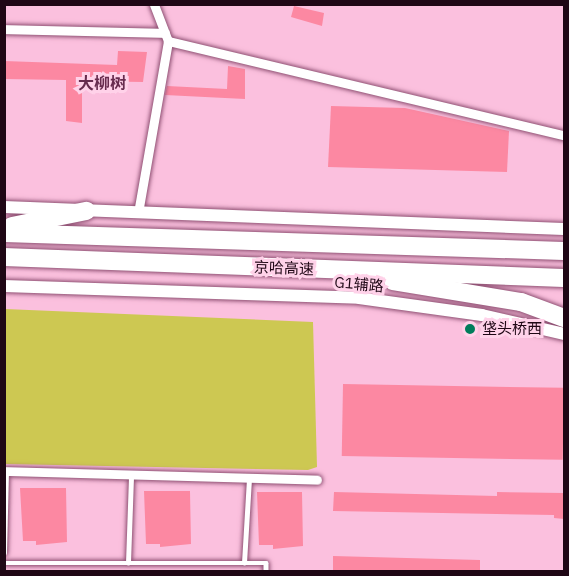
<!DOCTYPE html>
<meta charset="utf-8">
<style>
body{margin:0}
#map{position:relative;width:569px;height:576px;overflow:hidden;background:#fbc0de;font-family:"IBM Plex Sans","Noto Sans SC",sans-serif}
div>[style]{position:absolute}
.green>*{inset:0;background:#cdc852}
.building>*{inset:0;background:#fc88a2;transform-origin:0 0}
.roads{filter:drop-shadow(0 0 2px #8f5073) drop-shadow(0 0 2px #8f5073)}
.service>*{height:4.5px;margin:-2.25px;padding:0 2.25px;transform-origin:2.25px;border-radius:2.25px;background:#fff}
.minor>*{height:9px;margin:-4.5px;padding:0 4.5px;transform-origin:4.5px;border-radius:4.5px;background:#fff}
.tertiary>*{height:12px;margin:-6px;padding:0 6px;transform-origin:6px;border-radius:6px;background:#fff}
.motorway>*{height:18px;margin:-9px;padding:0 9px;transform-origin:9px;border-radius:9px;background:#fff}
.dots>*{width:16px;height:16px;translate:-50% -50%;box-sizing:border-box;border:3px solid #ffd2e9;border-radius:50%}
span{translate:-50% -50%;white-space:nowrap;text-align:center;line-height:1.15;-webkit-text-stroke:6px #ffd2e9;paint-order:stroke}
.street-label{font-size:15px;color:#1f0715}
.poi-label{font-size:15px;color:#1f0715}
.left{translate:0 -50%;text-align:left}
.neighbourhood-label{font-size:16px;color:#672b4e;font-weight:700}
.frame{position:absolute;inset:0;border:6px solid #1f0715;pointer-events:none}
</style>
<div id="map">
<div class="green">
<div style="clip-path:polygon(5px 309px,313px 322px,317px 467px,308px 470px,5px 464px)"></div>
</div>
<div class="building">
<div style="clip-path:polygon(294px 6px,324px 13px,322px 26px,291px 17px)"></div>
<div style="clip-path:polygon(118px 51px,147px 52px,143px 82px,82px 81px,82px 123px,66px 121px,66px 80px,4px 79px,4px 61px,117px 65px)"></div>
<div style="clip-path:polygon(228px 66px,245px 69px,245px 99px,165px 95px,167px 86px,227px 89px)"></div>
<div style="clip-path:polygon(331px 106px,405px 108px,509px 131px,507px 172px,328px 167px)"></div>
<div style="left:343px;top:384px;width:221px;height:72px;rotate:1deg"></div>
<div style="clip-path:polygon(20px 488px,66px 488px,67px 542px,36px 545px,36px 541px,23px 541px)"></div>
<div style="clip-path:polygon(144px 491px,190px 491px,191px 544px,160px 547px,160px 544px,146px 544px)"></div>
<div style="clip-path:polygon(257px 492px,302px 492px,303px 546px,273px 549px,273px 545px,259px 545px)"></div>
<div style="clip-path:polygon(334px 492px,497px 496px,497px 492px,564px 493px,564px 519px,554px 518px,554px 515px,333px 511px)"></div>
<div style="clip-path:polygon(333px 556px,480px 560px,480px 572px,333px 572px)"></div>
</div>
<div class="roads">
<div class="service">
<div style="left:4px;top:553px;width:81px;rotate:-88.6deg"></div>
<div style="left:4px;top:563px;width:262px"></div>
<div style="left:266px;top:563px;width:9px;rotate:90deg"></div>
<div style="left:128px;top:563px;width:87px;rotate:-88deg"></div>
<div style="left:244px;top:563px;width:84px;rotate:-86.6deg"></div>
</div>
<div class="minor">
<div style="left:4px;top:29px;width:161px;rotate:1.4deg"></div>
<div style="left:168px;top:41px;width:407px;rotate:13.4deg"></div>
<div style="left:138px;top:213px;width:175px;rotate:-80.1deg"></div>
<div style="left:168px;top:41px;width:40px;rotate:-111deg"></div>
<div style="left:4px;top:471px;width:313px;rotate:1.6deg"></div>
</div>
<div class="tertiary">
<div style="left:4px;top:207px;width:560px;rotate:2.25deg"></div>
<div style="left:4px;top:286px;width:355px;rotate:1.9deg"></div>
<div style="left:359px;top:298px;width:124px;rotate:7.9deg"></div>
<div style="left:482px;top:315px;width:84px;rotate:13deg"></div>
</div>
<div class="motorway">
<div style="left:12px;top:226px;width:76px;rotate:-11.5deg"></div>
<div style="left:4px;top:233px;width:560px;rotate:1.84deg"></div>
<div style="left:4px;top:257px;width:560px;rotate:2.15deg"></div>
<div style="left:393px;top:281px;width:130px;rotate:9.3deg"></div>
<div style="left:521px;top:302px;width:46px;rotate:20.4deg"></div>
</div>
</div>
<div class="dots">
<div style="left:470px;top:329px;background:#007c5b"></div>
</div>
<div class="street-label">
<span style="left:284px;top:268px;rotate:2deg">京哈高速</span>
<span style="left:359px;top:284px;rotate:5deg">G1辅路</span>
</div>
<div class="poi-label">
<span class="left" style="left:482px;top:329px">垡头桥西</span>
</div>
<div class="neighbourhood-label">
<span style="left:102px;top:83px">大柳树</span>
</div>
<div class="frame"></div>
</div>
